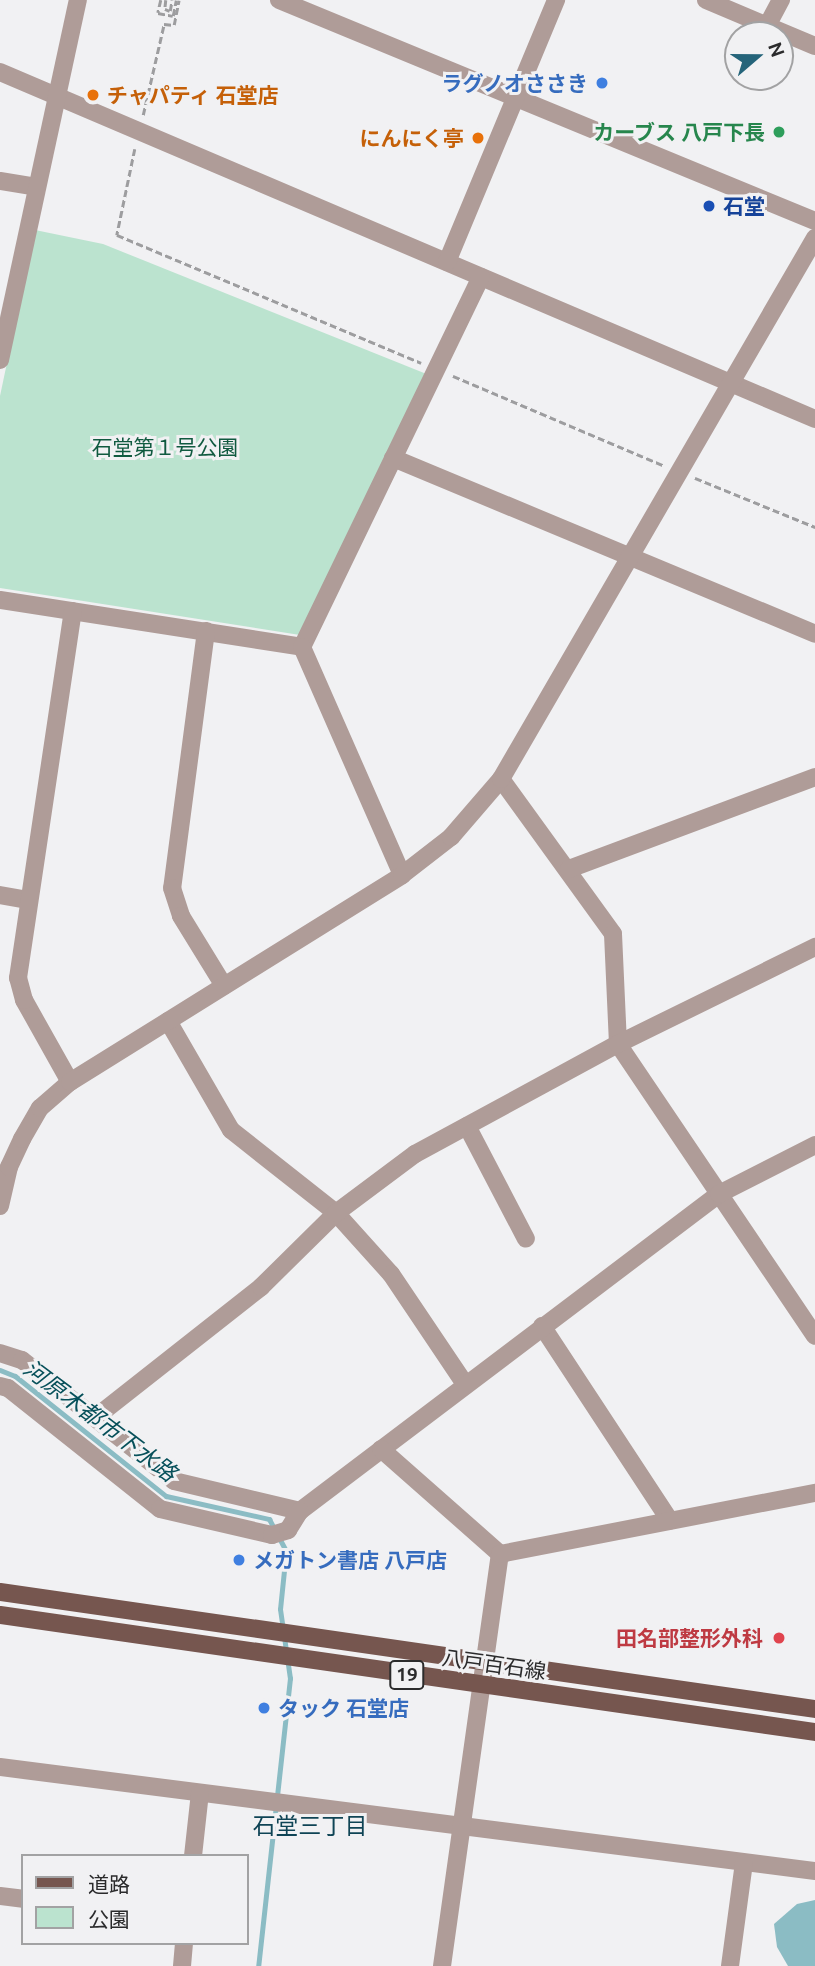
<!DOCTYPE html>
<meta charset="utf-8">
<style>
body{margin:0}
#map{position:relative;width:815px;height:1966px;overflow:hidden;background:#f1f1f3;font-family:Ubuntu,"Noto Sans JP",sans-serif}
div>[style]{position:absolute}
.green>*{inset:0;background:#bbe3cf}
.water>*{inset:0;background:#8bbcc4}
.stream>*{height:5px;margin:-2.5px;padding:0 2.5px;transform-origin:2.5px;border-radius:2.5px;background:#8bbcc4}
.path>*{height:2.5px;margin-top:-1.25px;transform-origin:0;background:repeating-linear-gradient(90deg,#9d9d9f 0 7px,transparent 0 10.5px)}
.minor>*{height:18px;margin:-9px;padding:0 9px;transform-origin:9px;border-radius:9px;background:#af9c98}
.major>*{height:18px;margin:-9px;padding:0 9px;transform-origin:9px;border-radius:9px;background:#76564f}
.dots>*{width:19px;height:19px;translate:-50% -50%;box-sizing:border-box;border:4px solid #f1f1f3;border-radius:50%}
span{translate:-50% -50%;white-space:nowrap;text-align:center;line-height:1.15;-webkit-text-stroke:6px #f1f1f3;paint-order:stroke}
.shield-label span{padding:2px 5px;background:#f1f1f3;border:2px solid;border-radius:5px;-webkit-text-stroke-width:0}
.shield-label{font-size:19px;color:#2b2b2c;font-weight:700}
.shop-label{font-size:21px;color:#366cbe;font-weight:700}
.right{translate:-100% -50%;text-align:right}
.left{translate:0 -50%;text-align:left}
.food-label{font-size:21px;color:#c56008;font-weight:700}
.leisure-label{font-size:21px;color:#27864d;font-weight:700}
.transit-label{font-size:21px;color:#164399;font-weight:700}
.park-label{font-size:21px;color:#105a40}
.health-label{font-size:21px;color:#be3a42;font-weight:700}
.street-label{font-size:21px;color:#2b2b2c}
.water-label{font-size:23px;color:#07505a;font-style:italic}
.neighbourhood-label{font-size:23px;color:#0f4455}
.legend{position:absolute;left:21px;top:1854px;width:228px;height:91px;box-sizing:border-box;background:#f1f1f3;border:2px solid #a2a2a3;margin:0;padding:9px 12px;list-style:none;font-size:21px;color:#2b2b2c}
.legend li{display:flex;align-items:center;gap:14px;height:35px}
.legend b{width:35px;border:2px solid #a2a2a3}
.north{position:absolute;left:724px;top:21px;width:70px;height:70px;box-sizing:border-box;background:#f1f1f3;border:2px solid #a2a2a3;border-radius:50%;rotate:70deg;font-size:19px;font-weight:700;line-height:28px;text-align:center;color:#2b2b2c}
.north::after{content:'';display:block;margin:auto;width:24px;height:32px;background:#25647a;clip-path:polygon(50% 0,100% 100%,50% 72%,0 100%)}
</style>
<div id="map">
<div class="green">
<div style="clip-path:polygon(35px 230px,103px 244px,429px 375px,300px 635px,0 588px,0 396px)"></div>
</div>
<div class="water">
<div style="clip-path:polygon(815px 1900px,815px 1966px,788px 1966px,777px 1947px,774px 1924px,797px 1904px)"></div>
</div>
<div class="stream">
<div style="left:0;top:1370px;width:16px;rotate:22deg"></div>
<div style="left:15px;top:1376px;width:193px;rotate:38.5deg"></div>
<div style="left:166px;top:1496px;width:106px;rotate:12.6deg"></div>
<div style="left:269px;top:1519px;width:36px;rotate:62deg"></div>
<div style="left:286px;top:1551px;width:58px;rotate:95.9deg"></div>
<div style="left:280px;top:1609px;width:70px;rotate:81.8deg"></div>
<div style="left:290px;top:1678px;width:290px;rotate:96.3deg"></div>
</div>
<div class="path">
<div style="left:161px;top:0;width:13px;rotate:103deg"></div>
<div style="left:158px;top:13px;width:15px;rotate:11deg"></div>
<div style="left:173px;top:16px;width:16px;rotate:-79deg"></div>
<div style="left:166px;top:0;width:9px;rotate:96deg"></div>
<div style="left:165px;top:9px;width:5px;rotate:22deg"></div>
<div style="left:170px;top:11px;width:11px;rotate:-80deg"></div>
<div style="left:143px;top:115px;width:93px;rotate:-77deg"></div>
<div style="left:164px;top:24px;width:10px;rotate:6deg"></div>
<div style="left:174px;top:25px;width:25px;rotate:-79deg"></div>
<div style="left:135px;top:149px;width:88px;rotate:101.8deg"></div>
<div style="left:117px;top:235px;width:330px;rotate:22.8deg"></div>
<div style="left:453px;top:376px;width:228px;rotate:23deg"></div>
<div style="left:695px;top:478px;width:130px;rotate:22.2deg"></div>
</div>
<div class="minor">
<div style="left:279px;top:0;width:580px;rotate:22.41deg"></div>
<div style="left:706px;top:0;width:118px;rotate:22.9deg"></div>
<div style="left:767px;top:26px;width:30px;rotate:-62deg"></div>
<div style="left:0;top:72px;width:886px;rotate:23.06deg"></div>
<div style="left:0;top:181px;width:37px;rotate:9deg"></div>
<div style="left:447px;top:262px;width:284px;rotate:-67.4deg"></div>
<div style="left:0;top:360px;width:368px;rotate:-77.8deg"></div>
<div style="left:393px;top:458px;width:457px;rotate:22.6deg"></div>
<div style="left:0;top:600px;width:306px;rotate:8.8deg"></div>
<div style="left:302px;top:647px;width:411px;rotate:-64.2deg"></div>
<div style="left:206px;top:631px;width:259px;rotate:97.5deg"></div>
<div style="left:172px;top:888px;width:29px;rotate:72deg"></div>
<div style="left:181px;top:916px;width:82px;rotate:58.4deg"></div>
<div style="left:302px;top:647px;width:249px;rotate:66.3deg"></div>
<div style="left:501px;top:779px;width:191px;rotate:54.1deg"></div>
<div style="left:613px;top:934px;width:110px;rotate:87.4deg"></div>
<div style="left:618px;top:1044px;width:352px;rotate:56deg"></div>
<div style="left:569px;top:869px;width:263px;rotate:-20.5deg"></div>
<div style="left:0;top:895px;width:29px;rotate:10deg"></div>
<div style="left:168px;top:1021px;width:126px;rotate:60deg"></div>
<div style="left:231px;top:1130px;width:134px;rotate:38.3deg"></div>
<div style="left:336px;top:1213px;width:82px;rotate:48deg"></div>
<div style="left:391px;top:1274px;width:133px;rotate:56.1deg"></div>
<div style="left:70px;top:1082px;width:94px;rotate:-119.3deg"></div>
<div style="left:24px;top:1000px;width:23px;rotate:-105deg"></div>
<div style="left:18px;top:978px;width:371px;rotate:-81.5deg"></div>
<div style="left:467px;top:1126px;width:127px;rotate:62.4deg"></div>
<div style="left:0;top:1206px;width:40px;rotate:-77deg"></div>
<div style="left:9px;top:1167px;width:31px;rotate:-65deg"></div>
<div style="left:22px;top:1139px;width:36px;rotate:-60deg"></div>
<div style="left:40px;top:1108px;width:40px;rotate:-41deg"></div>
<div style="left:70px;top:1082px;width:391px;rotate:-31.9deg"></div>
<div style="left:402px;top:875px;width:62px;rotate:-37.8deg"></div>
<div style="left:451px;top:837px;width:77px;rotate:-49.2deg"></div>
<div style="left:501px;top:779px;width:626px;rotate:-59.87deg"></div>
<div style="left:542px;top:1326px;width:233px;rotate:56.7deg"></div>
<div style="left:0;top:1353px;width:23px;rotate:18deg"></div>
<div style="left:22px;top:1360px;width:194px;rotate:38.5deg"></div>
<div style="left:174px;top:1481px;width:130px;rotate:13.4deg"></div>
<div style="left:300px;top:1511px;width:525px;rotate:-37.11deg"></div>
<div style="left:719px;top:1194px;width:108px;rotate:-27deg"></div>
<div style="left:0;top:1386px;width:8px;rotate:14deg"></div>
<div style="left:8px;top:1388px;width:194px;rotate:38.5deg"></div>
<div style="left:160px;top:1509px;width:115px;rotate:13.1deg"></div>
<div style="left:272px;top:1535px;width:17px;rotate:-17deg"></div>
<div style="left:288px;top:1530px;width:22px;rotate:-58deg"></div>
<div style="left:96px;top:1417px;width:210px;rotate:-38.2deg"></div>
<div style="left:261px;top:1287px;width:105px;rotate:-44.6deg"></div>
<div style="left:336px;top:1213px;width:99px;rotate:-36.8deg"></div>
<div style="left:415px;top:1154px;width:231px;rotate:-28.5deg"></div>
<div style="left:618px;top:1044px;width:220px;rotate:-26.2deg"></div>
<div style="left:381px;top:1449px;width:159px;rotate:41.4deg"></div>
<div style="left:0;top:1767px;width:822px;rotate:7.27deg"></div>
<div style="left:193px;top:1856px;width:63px;rotate:-83.7deg"></div>
<div style="left:0;top:1896px;width:23px;rotate:7deg"></div>
<div style="left:182px;top:1966px;width:23px;rotate:-85deg"></div>
<div style="left:442px;top:1966px;width:416px;rotate:-82deg"></div>
<div style="left:500px;top:1554px;width:321px;rotate:-11deg"></div>
<div style="left:730px;top:1966px;width:104px;rotate:-82.3deg"></div>
</div>
<div class="major">
<div style="left:0;top:1592px;width:823px;rotate:8.17deg"></div>
<div style="left:0;top:1615px;width:823px;rotate:8.17deg"></div>
</div>
<div class="dots">
<div style="left:602px;top:83px;background:#3f7fe0"></div>
<div style="left:93px;top:95px;background:#e8710a"></div>
<div style="left:779px;top:132px;background:#2e9e5b"></div>
<div style="left:478px;top:138px;background:#e8710a"></div>
<div style="left:709px;top:206px;background:#1a4fb4"></div>
<div style="left:239px;top:1560px;background:#3f7fe0"></div>
<div style="left:779px;top:1638px;background:#e0444e"></div>
<div style="left:264px;top:1708px;background:#3f7fe0"></div>
</div>
<div class="shield-label">
<span style="left:407px;top:1675px">19</span>
</div>
<div class="shop-label">
<span class="right" style="left:588px;top:83px">ラグノオささき</span>
<span class="left" style="left:253px;top:1560px">メガトン書店 八戸店</span>
<span class="left" style="left:278px;top:1708px">タック 石堂店</span>
</div>
<div class="food-label">
<span class="left" style="left:107px;top:95px">チャパティ 石堂店</span>
<span class="right" style="left:464px;top:138px">にんにく亭</span>
</div>
<div class="leisure-label">
<span class="right" style="left:765px;top:132px">カーブス 八戸下長</span>
</div>
<div class="transit-label">
<span class="left" style="left:723px;top:206px">石堂</span>
</div>
<div class="park-label">
<span style="left:165px;top:447px">石堂第１号公園</span>
</div>
<div class="health-label">
<span class="right" style="left:763px;top:1638px">田名部整形外科</span>
</div>
<div class="street-label">
<span style="left:494px;top:1664px;rotate:8deg">八戸百石線</span>
</div>
<div class="water-label">
<span style="left:100px;top:1421px;rotate:37deg">河原木都市下水路</span>
</div>
<div class="neighbourhood-label">
<span style="left:310px;top:1826px">石堂三丁目</span>
</div>
<ul class="legend">
<li><b style="height:9px;background:#76564f"></b>道路</li>
<li><b style="height:19px;background:#bbe3cf"></b>公園</li>
</ul>
<div class="north">N</div>
</div>
